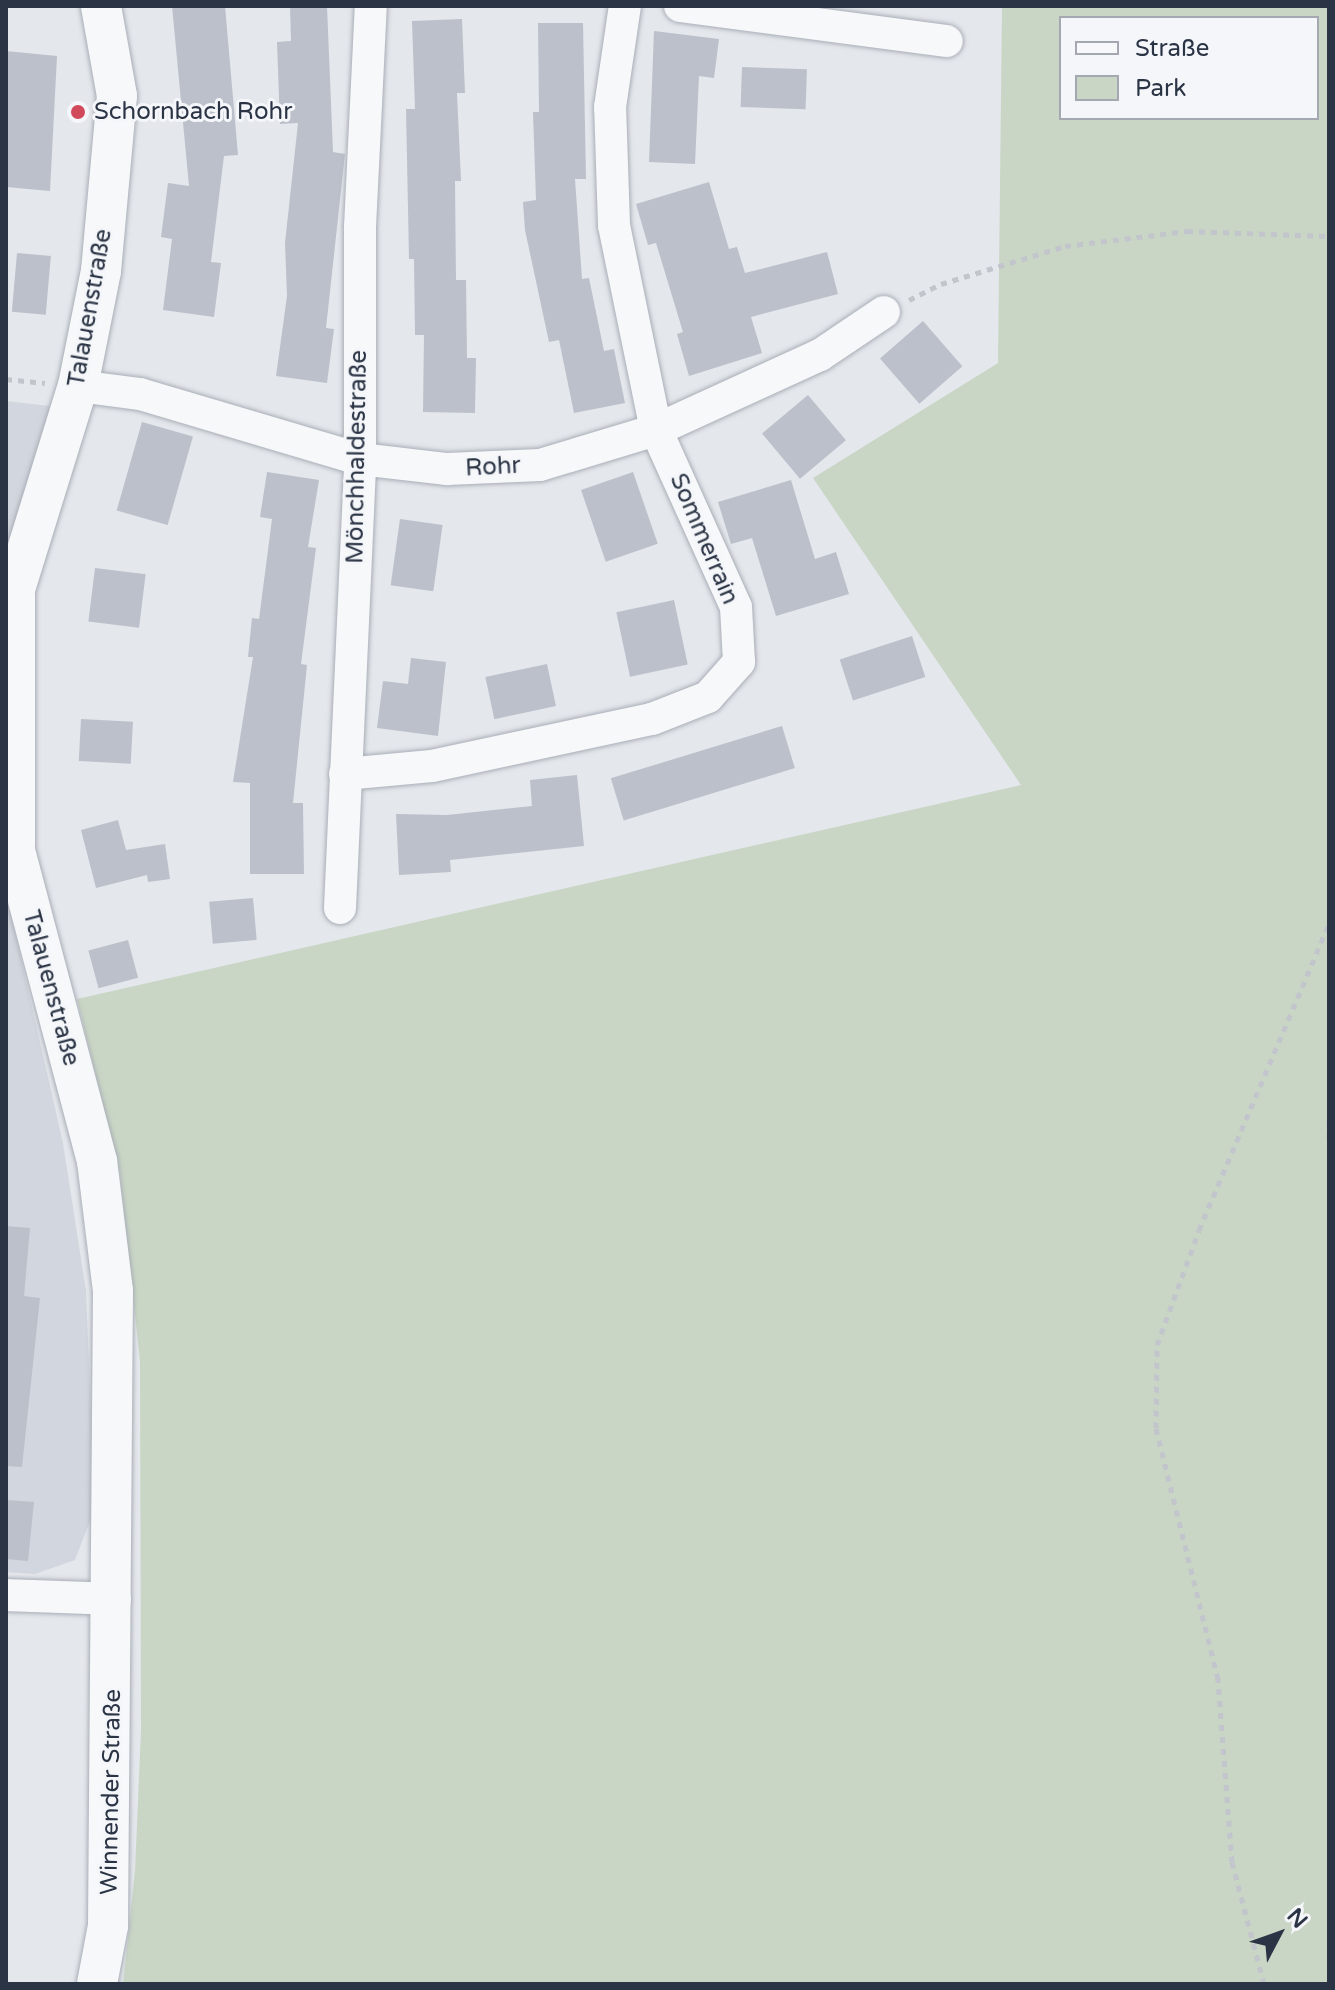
<!DOCTYPE html>
<meta charset="utf-8">
<style>
body{margin:0}
#map{position:relative;width:1335px;height:1990px;overflow:hidden;background:#e4e7ec;font-family:"Varela Round",sans-serif}
div>[style]{position:absolute}
.built>*{inset:0;background:#d2d6de}
.green>*{inset:0;background:#c9d6c5}
.building>*{inset:0;background:#bbc0ca;transform-origin:0 0}
.path>*{height:5px;margin-top:-2.5px;transform-origin:0;background:repeating-linear-gradient(90deg,#c2c5cb 0 6px,transparent 0 12px)}
.roads{filter:drop-shadow(0 0 2px #a9aeb7) drop-shadow(0 0 2px #a9aeb7)}
.minor>*{height:32px;margin:-16px;padding:0 16px;transform-origin:16px;border-radius:16px;background:#f7f8fa}
.tertiary>*{height:40px;margin:-20px;padding:0 20px;transform-origin:20px;border-radius:20px;background:#f7f8fa}
.dots>*{width:22px;height:22px;translate:-50% -50%;box-sizing:border-box;border:4px solid #f4f6f9;border-radius:50%}
span{translate:-50% -50%;white-space:nowrap;text-align:center;line-height:1.15;-webkit-text-stroke:6px #f4f6f9;paint-order:stroke}
.poi-label{font-size:24px;color:#2b3445}
.left{translate:0 -50%;text-align:left}
.street-label{font-size:24px;color:#2b3445}
.frame{position:absolute;inset:0;border:8px solid #2b3445;pointer-events:none}
.legend{position:absolute;left:1059px;top:16px;width:260px;height:104px;box-sizing:border-box;background:#f4f6f9;border:2px solid #a4a8b1;margin:0;padding:10px 14px;list-style:none;font-size:24px;color:#2b3445}
.legend li{display:flex;align-items:center;gap:16px;height:40px}
.legend b{width:40px;border:2px solid #a4a8b1}
.north{position:absolute;left:1239px;top:1894px;width:80px;height:80px;-webkit-text-stroke:6px #f4f6f9;paint-order:stroke;rotate:49deg;font-size:22px;font-weight:700;line-height:32px;text-align:center;color:#2b3445}
.north::after{content:'';display:block;margin:auto;width:28px;height:36px;background:#2b3445;clip-path:polygon(50% 0,100% 100%,50% 72%,0 100%)}
</style>
<div id="map">
<div class="built">
<div style="clip-path:polygon(6px 401px,50px 406px,6px 571px)"></div>
<div style="clip-path:polygon(6px 893px,63px 1143px,86px 1291px,95px 1508px,75px 1560px,35px 1574px,6px 1572px)"></div>
</div>
<div class="green">
<div style="clip-path:polygon(evenodd,1002px 6px,1329px 6px,1329px 1984px,123px 1984px,135px 1871px,141px 1730px,140px 1361px,120px 1175px,77px 999px,1021px 785px,813px 478px,998px 363px,1002px 6px,1061px 18px,1317px 18px,1317px 118px,1061px 118px,1061px 18px)"></div>
</div>
<div class="building">
<div style="clip-path:polygon(172px 6px,225px 6px,238px 155px,224px 156px,211px 262px,221px 263px,214px 317px,163px 310px,172px 239px,161px 237px,168px 183px,189px 186px)"></div>
<div style="clip-path:polygon(290px 6px,327px 6px,333px 152px,345px 154px,326px 328px,334px 329px,327px 383px,276px 376px,287px 296px,285px 243px,298px 123px,280px 124px,277px 42px,291px 41px)"></div>
<div style="clip-path:polygon(462px 19px,465px 93px,457px 93px,461px 181px,455px 181px,456px 280px,466px 280px,467px 358px,476px 358px,475px 413px,423px 412px,424px 335px,415px 335px,414px 259px,409px 259px,406px 109px,415px 109px,412px 21px)"></div>
<div style="clip-path:polygon(538px 23px,583px 23px,586px 179px,575px 179px,582px 279px,589px 278px,604px 351px,614px 349px,625px 403px,574px 413px,559px 340px,549px 342px,525px 230px,523px 202px,536px 200px,533px 112px,539px 112px)"></div>
<div style="clip-path:polygon(654px 31px,719px 39px,714px 78px,699px 76px,695px 164px,649px 162px)"></div>
<div style="clip-path:polygon(6px 51px,57px 56px,50px 191px,6px 187px)"></div>
<div style="left:742px;top:67px;width:65px;height:40px;rotate:2deg"></div>
<div style="clip-path:polygon(709px 182px,729px 249px,737px 247px,745px 273px,827px 252px,838px 294px,751px 317px,762px 353px,689px 376px,677px 334px,683px 332px,656px 243px,648px 245px,636px 204px)"></div>
<div style="left:17px;top:253px;width:34px;height:59px;rotate:5deg"></div>
<div style="left:923px;top:321px;width:60px;height:57px;rotate:49deg"></div>
<div style="left:808px;top:395px;width:59px;height:60px;rotate:50deg"></div>
<div style="left:142px;top:422px;width:53px;height:92px;rotate:16deg"></div>
<div style="clip-path:polygon(267px 472px,319px 480px,308px 547px,316px 548px,301px 664px,307px 665px,293px 803px,303px 803px,304px 874px,250px 874px,250px 783px,233px 782px,253px 657px,248px 657px,252px 618px,259px 619px,272px 519px,260px 517px)"></div>
<div style="left:633px;top:472px;width:76px;height:55px;rotate:71deg"></div>
<div style="clip-path:polygon(791px 480px,815px 559px,836px 552px,849px 594px,776px 616px,752px 538px,731px 544px,718px 502px)"></div>
<div style="left:400px;top:519px;width:43px;height:67px;rotate:8deg"></div>
<div style="left:95px;top:568px;width:51px;height:54px;rotate:7deg"></div>
<div style="left:674px;top:600px;width:66px;height:59px;rotate:78deg"></div>
<div style="left:912px;top:636px;width:43px;height:76px;rotate:72deg"></div>
<div style="clip-path:polygon(411px 658px,446px 662px,438px 736px,377px 728px,383px 681px,408px 684px)"></div>
<div style="left:547px;top:664px;width:43px;height:63px;rotate:78deg"></div>
<div style="left:81px;top:719px;width:52px;height:42px;rotate:3deg"></div>
<div style="left:782px;top:726px;width:44px;height:179px;rotate:73deg"></div>
<div style="clip-path:polygon(577px 775px,584px 846px,450px 860px,451px 872px,399px 875px,396px 814px,447px 815px,532px 806px,530px 780px)"></div>
<div style="clip-path:polygon(118px 820px,126px 850px,165px 844px,170px 879px,148px 882px,147px 875px,96px 888px,81px 830px)"></div>
<div style="left:253px;top:898px;width:42px;height:44px;rotate:85deg"></div>
<div style="left:128px;top:940px;width:39px;height:41px;rotate:75deg"></div>
<div style="clip-path:polygon(6px 1226px,30px 1228px,24px 1296px,40px 1298px,22px 1467px,6px 1466px)"></div>
<div style="clip-path:polygon(6px 1500px,34px 1502px,28px 1561px,6px 1559px)"></div>
</div>
<div class="path">
<div style="left:909px;top:300px;width:36px;rotate:-27deg"></div>
<div style="left:941px;top:284px;width:130px;rotate:-17deg"></div>
<div style="left:1065px;top:246px;width:123px;rotate:-7deg"></div>
<div style="left:1187px;top:231px;width:142px;rotate:2deg"></div>
<div style="left:6px;top:379px;width:39px;rotate:6deg"></div>
<div style="left:1329px;top:1121px;width:22px;rotate:90deg"></div>
<div style="left:1264px;top:1984px;width:126px;rotate:-104.7deg"></div>
<div style="left:1232px;top:1862px;width:184px;rotate:-94.4deg"></div>
<div style="left:1218px;top:1679px;width:259px;rotate:-103.9deg"></div>
<div style="left:1156px;top:1428px;width:83px;rotate:-89.3deg"></div>
<div style="left:1157px;top:1345px;width:122px;rotate:-69.9deg"></div>
<div style="left:1199px;top:1230px;width:333px;rotate:-67deg"></div>
</div>
<div class="roads">
<div class="minor">
<div style="left:680px;top:6px;width:269px;rotate:7.5deg"></div>
<div style="left:78px;top:386px;width:63px;rotate:7.4deg"></div>
<div style="left:140px;top:394px;width:229px;rotate:16.5deg"></div>
<div style="left:360px;top:459px;width:88px;rotate:6.6deg"></div>
<div style="left:447px;top:469px;width:93px;rotate:-2.5deg"></div>
<div style="left:540px;top:465px;width:121px;rotate:-16.8deg"></div>
<div style="left:656px;top:430px;width:180px;rotate:-24.6deg"></div>
<div style="left:820px;top:355px;width:77px;rotate:-33.9deg"></div>
<div style="left:345px;top:774px;width:87px;rotate:-5.3deg"></div>
<div style="left:432px;top:766px;width:225px;rotate:-12.1deg"></div>
<div style="left:652px;top:719px;width:60px;rotate:-21.4deg"></div>
<div style="left:708px;top:697px;width:47px;rotate:-48.5deg"></div>
<div style="left:739px;top:662px;width:55px;rotate:-93.1deg"></div>
<div style="left:736px;top:607px;width:194px;rotate:-114.3deg"></div>
<div style="left:656px;top:430px;width:209px;rotate:-101.6deg"></div>
<div style="left:614px;top:225px;width:118px;rotate:-91.9deg"></div>
<div style="left:610px;top:107px;width:102px;rotate:-81.6deg"></div>
<div style="left:340px;top:908px;width:449px;rotate:-87.4deg"></div>
<div style="left:360px;top:459px;width:232px;rotate:-90deg"></div>
<div style="left:360px;top:227px;width:221px;rotate:-87.2deg"></div>
<div style="left:6px;top:1595px;width:109px;rotate:2.1deg"></div>
</div>
<div class="tertiary">
<div style="left:97px;top:1984px;width:59px;rotate:-79.3deg"></div>
<div style="left:108px;top:1926px;width:635px;rotate:-89.55deg"></div>
<div style="left:113px;top:1291px;width:131px;rotate:-97deg"></div>
<div style="left:97px;top:1161px;width:321px;rotate:-104.8deg"></div>
<div style="left:15px;top:851px;width:262px;rotate:-90deg"></div>
<div style="left:15px;top:589px;width:213px;rotate:-72.8deg"></div>
<div style="left:78px;top:386px;width:117px;rotate:-78.7deg"></div>
<div style="left:101px;top:271px;width:176px;rotate:-84.8deg"></div>
<div style="left:117px;top:96px;width:91px;rotate:-100.1deg"></div>
</div>
</div>
<div class="dots">
<div style="left:78px;top:112px;background:#d1495b"></div>
</div>
<div class="poi-label">
<span class="left" style="left:94px;top:112px">Schornbach Rohr</span>
</div>
<div class="street-label">
<span style="left:90px;top:308px;rotate:-80deg">Talauenstraße</span>
<span style="left:357px;top:457px;rotate:-89deg">Mönchhaldestraße</span>
<span style="left:493px;top:467px;rotate:-3deg">Rohr</span>
<span style="left:704px;top:539px;rotate:67deg">Sommerrain</span>
<span style="left:51px;top:988px;rotate:75deg">Talauenstraße</span>
<span style="left:111px;top:1792px;rotate:-89deg">Winnender Straße</span>
</div>
<div class="frame"></div>
<ul class="legend">
<li><b style="height:10px;background:#f7f8fa"></b>Straße</li>
<li><b style="height:22px;background:#c9d6c5"></b>Park</li>
</ul>
<div class="north">N</div>
</div>
